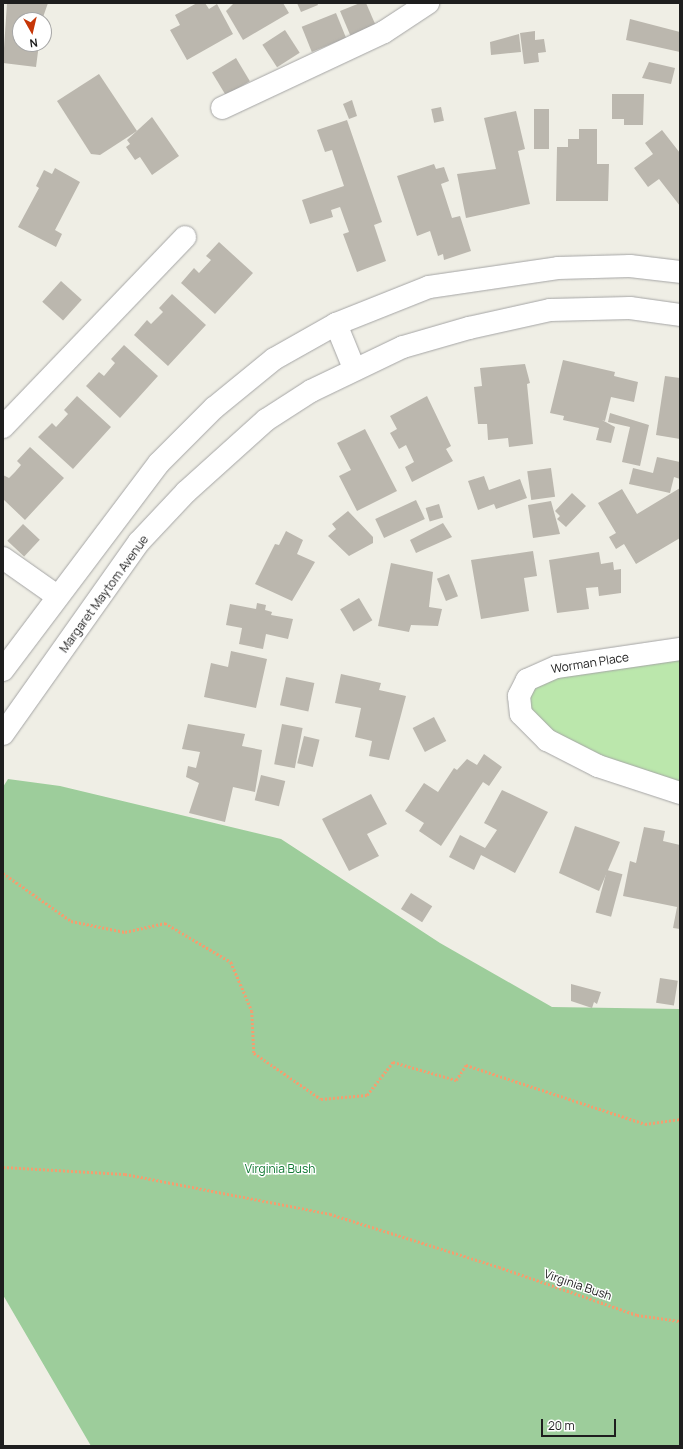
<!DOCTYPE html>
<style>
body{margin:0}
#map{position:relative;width:683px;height:1449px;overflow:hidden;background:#efeee5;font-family:Manrope,sans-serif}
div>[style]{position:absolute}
.grass>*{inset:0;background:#bbe7ac}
.forest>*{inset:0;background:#9dcd9b}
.building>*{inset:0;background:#bbb7ae;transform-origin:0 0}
.path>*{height:2.5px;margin-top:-1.25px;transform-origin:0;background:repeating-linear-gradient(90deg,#f59e6f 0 2px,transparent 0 4px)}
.roads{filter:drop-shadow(0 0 1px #a5a5a5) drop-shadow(0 0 1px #a5a5a5)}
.minor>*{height:22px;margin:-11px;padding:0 11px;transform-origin:11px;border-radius:11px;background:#fff}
span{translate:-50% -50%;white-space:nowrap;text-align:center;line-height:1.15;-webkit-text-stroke:3px #fff;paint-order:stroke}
.street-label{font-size:12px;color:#1e1e1e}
.park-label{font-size:12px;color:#0f7932}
.frame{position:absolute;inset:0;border:4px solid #1e1e1e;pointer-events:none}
.north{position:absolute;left:12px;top:12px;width:40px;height:40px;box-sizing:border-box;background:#fff;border:1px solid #a5a5a5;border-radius:50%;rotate:172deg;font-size:11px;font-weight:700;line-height:16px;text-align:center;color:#1e1e1e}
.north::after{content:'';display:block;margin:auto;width:14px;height:18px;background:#c63607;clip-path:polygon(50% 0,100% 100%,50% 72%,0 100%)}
.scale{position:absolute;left:541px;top:1419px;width:75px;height:18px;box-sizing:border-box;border:2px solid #1e1e1e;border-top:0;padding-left:5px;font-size:12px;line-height:14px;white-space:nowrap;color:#1e1e1e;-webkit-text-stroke:3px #fff;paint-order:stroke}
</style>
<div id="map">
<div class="grass">
<div style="clip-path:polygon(680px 647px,680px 788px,532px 728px,525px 709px,537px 675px)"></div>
</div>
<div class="forest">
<div style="clip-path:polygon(8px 779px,60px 786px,281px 839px,440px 943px,552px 1007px,680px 1009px,680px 1446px,91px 1446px,3px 1295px,3px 787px)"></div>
</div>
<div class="building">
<div style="clip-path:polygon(7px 3px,48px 3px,42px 20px,20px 20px,20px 44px,39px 44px,36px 67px,3px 63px)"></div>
<div style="clip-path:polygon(197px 3px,205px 3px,209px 9px,217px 4px,233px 34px,187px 60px,170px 30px,180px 25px,175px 15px)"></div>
<div style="clip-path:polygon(234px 3px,283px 3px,289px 13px,243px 40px,226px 11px)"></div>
<div style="clip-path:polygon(297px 3px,317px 3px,318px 5px,301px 12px)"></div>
<div style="clip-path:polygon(360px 3px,366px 3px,376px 26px,351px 37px,340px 11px)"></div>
<div style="left:336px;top:13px;width:27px;height:37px;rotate:68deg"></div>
<div style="clip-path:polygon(630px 19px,680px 32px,680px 52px,626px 40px)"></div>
<div style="left:285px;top:30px;width:27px;height:27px;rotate:57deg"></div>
<div style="clip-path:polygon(535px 31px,535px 40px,544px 39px,546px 52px,538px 53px,539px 62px,524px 64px,520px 33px)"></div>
<div style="clip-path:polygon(519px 34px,521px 52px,491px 55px,490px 42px)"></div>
<div style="left:236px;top:58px;width:27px;height:28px;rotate:59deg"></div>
<div style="clip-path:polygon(649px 62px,675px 68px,671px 84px,642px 78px)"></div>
<div style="clip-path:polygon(99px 74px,137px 131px,100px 155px,91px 154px,57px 101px)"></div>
<div style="clip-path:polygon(612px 94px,644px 94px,643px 125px,624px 125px,624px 119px,612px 119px)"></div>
<div style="clip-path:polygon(352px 100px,357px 116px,349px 119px,343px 104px)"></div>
<div style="left:441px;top:107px;width:14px;height:10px;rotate:78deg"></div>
<div style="left:534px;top:109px;width:15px;height:40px"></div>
<div style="clip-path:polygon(516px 111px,525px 149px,518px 151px,530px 204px,466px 218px,457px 174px,496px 169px,484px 118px)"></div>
<div style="clip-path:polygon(152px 117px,179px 156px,152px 175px,140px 157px,135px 160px,126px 147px,130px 144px,127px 140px)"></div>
<div style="clip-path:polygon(347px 120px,382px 222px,374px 225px,386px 261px,357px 272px,343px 234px,349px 232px,340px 207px,331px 210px,333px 217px,310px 224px,302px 200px,344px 186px,332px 150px,325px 152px,317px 130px)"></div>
<div style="clip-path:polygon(579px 129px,597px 129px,597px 164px,609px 164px,608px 201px,556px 201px,557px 147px,568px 147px,568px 139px,579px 139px)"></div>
<div style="clip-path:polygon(662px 130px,680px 153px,680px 206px,659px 179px,648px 187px,634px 168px,653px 154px,645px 143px)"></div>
<div style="clip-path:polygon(434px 164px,436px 169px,444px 167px,449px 181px,441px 184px,452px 218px,460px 216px,471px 251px,444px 260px,443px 254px,438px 256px,430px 231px,417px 236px,397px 176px)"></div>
<div style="clip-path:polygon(55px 168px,80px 182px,55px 230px,62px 234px,56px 247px,18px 227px,39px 188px,36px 186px,44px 170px,52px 174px)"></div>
<div style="clip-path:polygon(219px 242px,253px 273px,215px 314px,181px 283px,194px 268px,199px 273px,211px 260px,206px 256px)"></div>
<div style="left:61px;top:281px;width:28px;height:28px;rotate:42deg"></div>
<div style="clip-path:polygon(172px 294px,206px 325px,168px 366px,134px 335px,147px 320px,151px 324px,163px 312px,159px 308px)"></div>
<div style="clip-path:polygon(124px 345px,158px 376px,120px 418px,86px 386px,99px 372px,104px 376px,115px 363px,111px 359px)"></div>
<div style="clip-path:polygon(563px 360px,615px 372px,614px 376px,638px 382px,634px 402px,611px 397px,605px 421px,602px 420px,615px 427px,611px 443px,596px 440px,599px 428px,563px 420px,564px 416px,550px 413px)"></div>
<div style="clip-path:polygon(525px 364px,530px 383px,527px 384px,533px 444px,509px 447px,508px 438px,488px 440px,487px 424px,478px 424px,474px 387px,482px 386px,480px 368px)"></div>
<div style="clip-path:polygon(665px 376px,680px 378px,680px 439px,656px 435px)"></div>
<div style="clip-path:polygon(77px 396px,111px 427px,73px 469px,38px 437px,52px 423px,56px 427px,68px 414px,64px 410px)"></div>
<div style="clip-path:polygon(427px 396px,451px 446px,446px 449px,453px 461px,412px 482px,405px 467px,414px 462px,406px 445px,399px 449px,390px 433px,397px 429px,390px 416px)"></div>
<div style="clip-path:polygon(610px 413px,649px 425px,640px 466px,622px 462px,630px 427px,608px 422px)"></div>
<div style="clip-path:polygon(365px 429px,397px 491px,357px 511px,339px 476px,351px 470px,337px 443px)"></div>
<div style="clip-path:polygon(30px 447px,64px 478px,25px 520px,3px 499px,3px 475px,9px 478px,15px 472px,21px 465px,17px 461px)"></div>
<div style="clip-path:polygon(657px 457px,680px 462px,680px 479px,674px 477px,670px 493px,629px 484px,633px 468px,653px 473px)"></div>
<div style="left:551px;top:468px;width:29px;height:24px;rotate:82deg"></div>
<div style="clip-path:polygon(484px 476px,489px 490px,520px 479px,527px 498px,496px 509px,494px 504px,478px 510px,468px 481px)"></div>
<div style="clip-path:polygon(680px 488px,680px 538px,636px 564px,624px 544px,616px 549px,609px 537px,616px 533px,598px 503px,622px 489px,637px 514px)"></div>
<div style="clip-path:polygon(572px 493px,586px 506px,566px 527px,557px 519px,560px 516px,555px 511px)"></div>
<div style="left:416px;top:500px;width:21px;height:45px;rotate:65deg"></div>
<div style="clip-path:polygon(551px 501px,560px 534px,533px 538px,528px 505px)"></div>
<div style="left:439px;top:504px;width:14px;height:14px;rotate:73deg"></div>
<div style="clip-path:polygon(348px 511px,373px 537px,373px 543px,349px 556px,328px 536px,336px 529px,332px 524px)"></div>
<div style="clip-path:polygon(443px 523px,452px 537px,416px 553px,410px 540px)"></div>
<div style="left:23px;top:524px;width:23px;height:23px;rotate:43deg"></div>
<div style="clip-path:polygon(286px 531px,303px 540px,297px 554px,315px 562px,292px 601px,255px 584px,275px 544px,279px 545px)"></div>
<div style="clip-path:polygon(533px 551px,537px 576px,524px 578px,529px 611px,481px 619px,471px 560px)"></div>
<div style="clip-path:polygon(599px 552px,601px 564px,613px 562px,614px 570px,621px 569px,621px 593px,599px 596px,598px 587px,586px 588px,589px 609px,557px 613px,549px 560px)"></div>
<div style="clip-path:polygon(391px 563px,433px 572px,429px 607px,442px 609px,438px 626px,411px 625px,409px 632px,378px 626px)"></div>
<div style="left:449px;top:574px;width:24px;height:13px;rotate:68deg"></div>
<div style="left:359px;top:598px;width:26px;height:22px;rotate:59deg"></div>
<div style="clip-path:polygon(257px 603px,266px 605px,265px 610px,272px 612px,271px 615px,293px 619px,288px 639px,266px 634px,263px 649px,239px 644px,242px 628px,226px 625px,230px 604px,256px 609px)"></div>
<div style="clip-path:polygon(231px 651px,267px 659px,256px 708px,204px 697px,211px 663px,228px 667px)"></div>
<div style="clip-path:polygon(341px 674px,381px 683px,379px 690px,406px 696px,389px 760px,369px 756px,372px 741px,355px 737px,361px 708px,335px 703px)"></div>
<div style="left:286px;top:677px;width:29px;height:29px;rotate:12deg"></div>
<div style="left:434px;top:717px;width:27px;height:24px;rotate:63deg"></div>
<div style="clip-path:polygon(188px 724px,245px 734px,242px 746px,262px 750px,255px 792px,233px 787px,225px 822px,189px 813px,199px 783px,186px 777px,188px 766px,196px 768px,200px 752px,182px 749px)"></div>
<div style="left:282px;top:724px;width:21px;height:41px;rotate:11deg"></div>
<div style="left:304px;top:736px;width:16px;height:28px;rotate:14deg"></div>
<div style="clip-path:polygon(484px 754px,502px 767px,489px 786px,483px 782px,441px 846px,419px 831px,424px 823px,405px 811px,424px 783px,438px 792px,454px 768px,457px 770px,467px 759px,477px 765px)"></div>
<div style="left:261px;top:775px;width:25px;height:26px;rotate:14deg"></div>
<div style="clip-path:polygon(502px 790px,548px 812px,515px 873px,481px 855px,474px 870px,449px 857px,460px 835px,485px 848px,497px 830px,484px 823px)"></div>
<div style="clip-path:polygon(371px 794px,387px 824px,367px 834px,379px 856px,349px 871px,322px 819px)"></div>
<div style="clip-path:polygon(575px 826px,620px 842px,599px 891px,559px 873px)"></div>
<div style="clip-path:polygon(644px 827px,665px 831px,663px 841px,680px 845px,680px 929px,673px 928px,677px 907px,623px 896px,630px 861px,636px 863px)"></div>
<div style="left:607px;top:870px;width:16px;height:44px;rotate:15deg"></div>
<div style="left:411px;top:893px;width:25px;height:19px;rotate:32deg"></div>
<div style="left:660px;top:978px;width:18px;height:25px;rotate:9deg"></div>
<div style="clip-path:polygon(571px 984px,601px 992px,597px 1004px,594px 1002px,592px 1008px,571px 1001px)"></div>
</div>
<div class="path">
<div style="left:3px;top:873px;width:83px;rotate:35.2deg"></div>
<div style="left:71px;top:921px;width:55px;rotate:11.5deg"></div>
<div style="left:125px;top:932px;width:41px;rotate:-12.7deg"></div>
<div style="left:165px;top:923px;width:77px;rotate:30.6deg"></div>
<div style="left:231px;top:962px;width:53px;rotate:66.8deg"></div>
<div style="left:252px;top:1011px;width:42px;rotate:87.3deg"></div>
<div style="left:254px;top:1053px;width:81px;rotate:34.5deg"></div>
<div style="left:321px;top:1099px;width:46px;rotate:-5deg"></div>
<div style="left:367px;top:1095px;width:42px;rotate:-51.8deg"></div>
<div style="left:393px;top:1062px;width:66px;rotate:15.9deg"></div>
<div style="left:456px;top:1080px;width:18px;rotate:-56deg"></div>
<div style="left:466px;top:1065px;width:188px;rotate:18.2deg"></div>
<div style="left:645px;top:1124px;width:35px;rotate:-8deg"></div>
<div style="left:3px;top:1167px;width:122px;rotate:3.3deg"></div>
<div style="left:125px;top:1174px;width:209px;rotate:11deg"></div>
<div style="left:330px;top:1214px;width:177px;rotate:17.4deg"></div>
<div style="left:499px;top:1267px;width:146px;rotate:19.2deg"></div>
<div style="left:637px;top:1315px;width:43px;rotate:7.9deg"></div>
</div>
<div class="roads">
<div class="minor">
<div style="left:222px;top:108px;width:179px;rotate:-25.1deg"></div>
<div style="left:384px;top:32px;width:53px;rotate:-33.4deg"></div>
<div style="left:336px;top:324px;width:48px;rotate:67.8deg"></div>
<div style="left:3px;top:427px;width:263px;rotate:-46.2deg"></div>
<div style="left:3px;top:558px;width:66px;rotate:35.1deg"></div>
<div style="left:680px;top:649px;width:125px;rotate:171.7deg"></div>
<div style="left:556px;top:667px;width:32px;rotate:156deg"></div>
<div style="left:527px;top:680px;width:18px;rotate:117deg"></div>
<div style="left:519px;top:696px;width:18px;rotate:84deg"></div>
<div style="left:521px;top:714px;width:37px;rotate:45deg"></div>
<div style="left:547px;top:740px;width:57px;rotate:27deg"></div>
<div style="left:598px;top:766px;width:86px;rotate:18.2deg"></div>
<div style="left:3px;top:670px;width:259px;rotate:-53deg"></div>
<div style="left:159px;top:463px;width:78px;rotate:-45deg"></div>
<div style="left:214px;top:408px;width:77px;rotate:-39.2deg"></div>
<div style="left:274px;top:359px;width:71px;rotate:-29.4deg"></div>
<div style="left:336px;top:324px;width:100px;rotate:-21.7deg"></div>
<div style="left:429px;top:287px;width:130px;rotate:-8.4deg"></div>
<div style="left:558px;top:268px;width:72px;rotate:-1.6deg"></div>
<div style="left:630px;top:266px;width:50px;rotate:6.8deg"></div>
<div style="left:3px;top:734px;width:235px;rotate:-54.7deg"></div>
<div style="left:139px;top:542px;width:69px;rotate:-46.8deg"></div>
<div style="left:186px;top:492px;width:108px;rotate:-42deg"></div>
<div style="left:266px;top:420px;width:54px;rotate:-32.8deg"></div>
<div style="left:311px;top:391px;width:102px;rotate:-25.6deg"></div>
<div style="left:403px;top:347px;width:69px;rotate:-16.1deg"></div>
<div style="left:469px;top:328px;width:83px;rotate:-12.5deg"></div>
<div style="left:550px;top:310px;width:80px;rotate:-1.4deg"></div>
<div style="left:630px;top:308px;width:50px;rotate:8deg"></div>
</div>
</div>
<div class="street-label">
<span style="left:104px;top:594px;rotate:-54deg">Margaret Maytom Avenue</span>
<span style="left:590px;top:663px;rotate:-9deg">Worman Place</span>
<span style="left:578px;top:1285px;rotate:19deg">Virginia Bush</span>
</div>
<div class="park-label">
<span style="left:280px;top:1169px">Virginia Bush</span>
</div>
<div class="frame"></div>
<div class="north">N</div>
<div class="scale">20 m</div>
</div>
